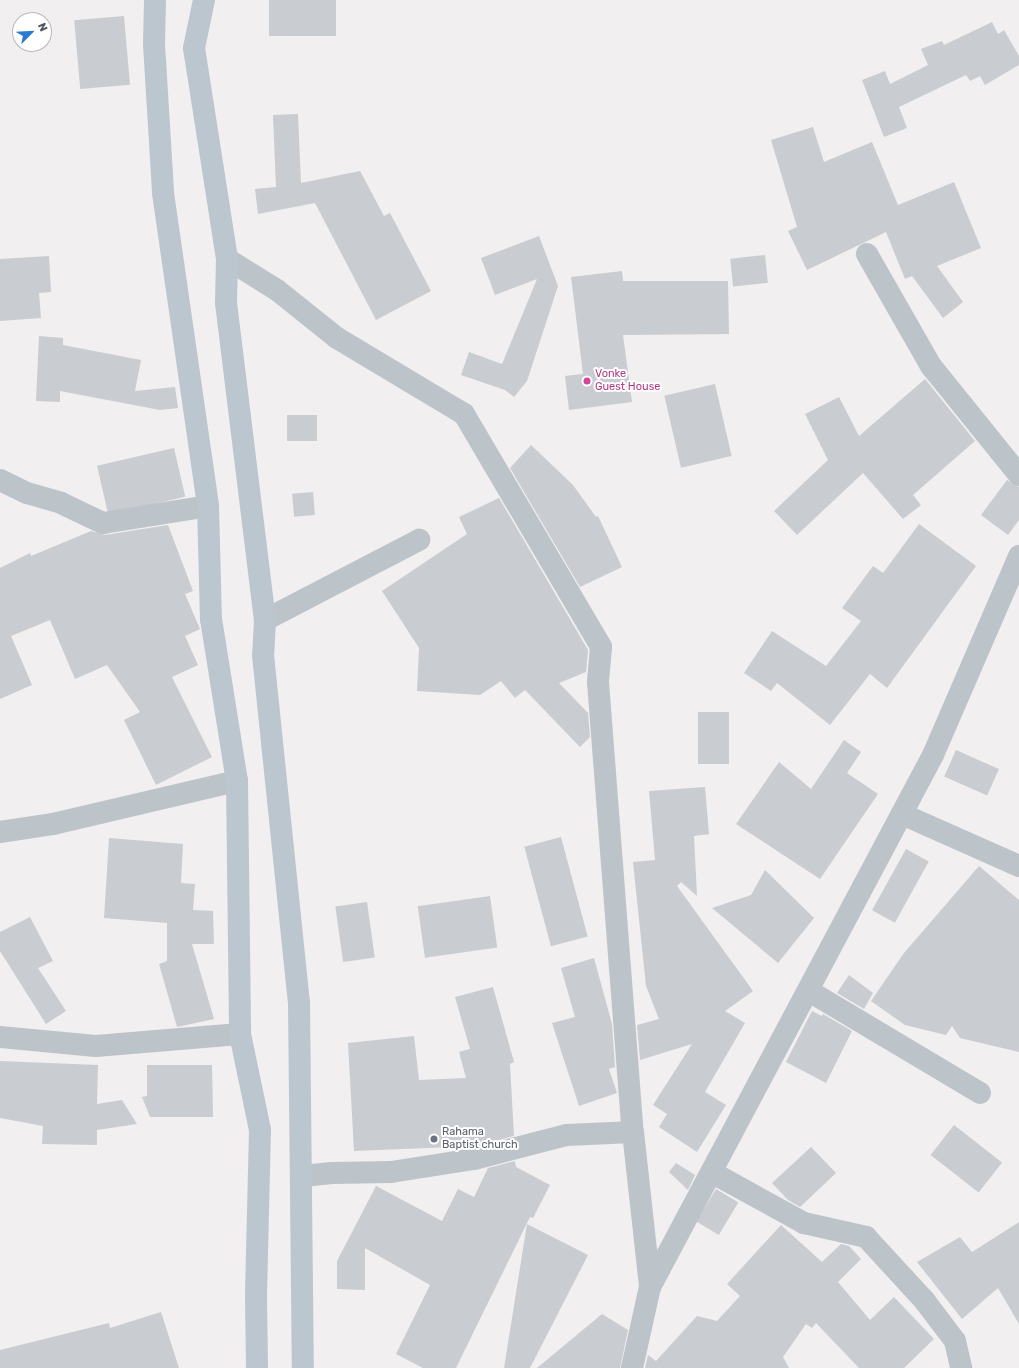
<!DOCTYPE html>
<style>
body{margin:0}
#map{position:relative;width:1019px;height:1368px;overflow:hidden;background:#f1efef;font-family:Rubik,sans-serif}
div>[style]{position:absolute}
.building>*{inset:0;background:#c9ccd1;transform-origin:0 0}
.street>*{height:22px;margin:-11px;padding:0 11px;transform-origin:11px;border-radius:11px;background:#bcc4ca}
.secondary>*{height:22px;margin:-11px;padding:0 11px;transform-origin:11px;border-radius:11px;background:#bcc6cf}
.dots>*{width:11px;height:11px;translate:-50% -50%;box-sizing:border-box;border:2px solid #fff;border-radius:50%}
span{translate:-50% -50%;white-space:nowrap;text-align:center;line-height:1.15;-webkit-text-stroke:4px #fff;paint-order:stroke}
.hotel-label{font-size:11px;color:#b23c85}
.left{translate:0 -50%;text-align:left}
.worship-label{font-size:11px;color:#5b616d}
.north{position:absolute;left:12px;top:12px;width:40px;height:40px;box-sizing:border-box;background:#fff;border:1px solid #b6babd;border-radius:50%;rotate:66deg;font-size:11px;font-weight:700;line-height:16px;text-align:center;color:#49535a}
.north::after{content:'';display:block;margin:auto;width:14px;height:18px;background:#2a7ad0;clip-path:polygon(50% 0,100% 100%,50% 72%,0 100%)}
</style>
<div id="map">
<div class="building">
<div style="left:269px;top:0;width:67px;height:36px"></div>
<div style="left:124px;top:16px;width:69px;height:50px;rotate:85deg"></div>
<div style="clip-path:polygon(992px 22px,998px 34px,1004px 30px,1019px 56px,1019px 65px,985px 85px,980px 76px,970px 81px,966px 75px,899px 107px,907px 128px,884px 137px,862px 80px,885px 71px,890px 84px,928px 65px,921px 49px,942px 41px,944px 45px)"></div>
<div style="clip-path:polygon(298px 114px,301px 183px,360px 171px,384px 216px,390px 213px,431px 291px,376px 320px,315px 203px,258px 214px,255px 189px,276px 187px,273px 115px)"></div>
<div style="clip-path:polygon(813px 127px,824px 162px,872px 142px,898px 205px,954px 182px,981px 248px,937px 266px,963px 302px,943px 318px,912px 276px,905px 279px,886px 232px,807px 270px,788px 231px,797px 227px,771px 140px)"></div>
<div style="clip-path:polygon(539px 236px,558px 286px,527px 381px,514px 397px,505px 390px,461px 375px,469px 352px,502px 364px,537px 279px,495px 295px,481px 258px)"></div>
<div style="left:765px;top:255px;width:28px;height:35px;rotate:84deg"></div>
<div style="clip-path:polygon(49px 256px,51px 292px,39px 293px,41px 318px,0 321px,0 259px)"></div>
<div style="clip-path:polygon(622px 271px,623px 281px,728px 281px,729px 334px,623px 335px,632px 402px,569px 410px,565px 376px,583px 374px,571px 277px)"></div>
<div style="clip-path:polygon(39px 336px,63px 338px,63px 345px,141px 360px,135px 391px,175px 387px,178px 408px,160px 410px,60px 391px,60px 402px,36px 401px)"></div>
<div style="clip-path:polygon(925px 379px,975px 441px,913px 495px,921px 505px,903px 519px,863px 473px,797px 535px,774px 511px,828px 460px,805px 414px,839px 397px,859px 436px)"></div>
<div style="left:715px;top:384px;width:74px;height:52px;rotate:77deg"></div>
<div style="left:317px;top:415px;width:26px;height:30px;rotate:90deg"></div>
<div style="clip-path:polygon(531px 445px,573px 485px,596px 517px,598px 516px,622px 567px,580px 587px,510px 468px)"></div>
<div style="left:174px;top:448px;width:50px;height:79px;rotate:77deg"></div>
<div style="clip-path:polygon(1007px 480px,1019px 487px,1019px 520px,1008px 535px,981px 515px)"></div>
<div style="left:313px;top:492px;width:23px;height:21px;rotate:85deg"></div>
<div style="clip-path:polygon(499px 498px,588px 650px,586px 672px,559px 683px,588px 713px,590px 737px,580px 747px,525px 690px,515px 698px,501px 681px,480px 695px,417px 691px,419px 648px,382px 591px,467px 534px,459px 517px)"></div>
<div style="clip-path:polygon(919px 524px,976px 566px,887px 688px,870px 674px,830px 725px,777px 683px,771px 691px,744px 673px,772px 631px,826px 666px,861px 621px,842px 608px,873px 566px,883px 573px)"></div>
<div style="clip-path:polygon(168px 525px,193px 591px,185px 594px,200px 629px,185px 636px,198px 665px,172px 677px,212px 757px,156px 785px,124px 720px,140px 712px,107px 665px,75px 679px,50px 620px,11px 636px,32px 685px,0 699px,0 568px,30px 553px,31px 556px,91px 531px,105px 535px)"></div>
<div style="left:698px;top:712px;width:31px;height:52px"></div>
<div style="clip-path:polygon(844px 740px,861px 752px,847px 773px,878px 794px,820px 879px,736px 824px,779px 762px,811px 789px)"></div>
<div style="left:956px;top:750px;width:47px;height:29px;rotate:24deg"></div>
<div style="clip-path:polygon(705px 787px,709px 834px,694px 836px,697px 896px,681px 882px,677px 886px,753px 991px,725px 1011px,745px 1023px,705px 1092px,726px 1105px,697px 1152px,659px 1127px,667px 1114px,653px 1105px,692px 1044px,640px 1060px,637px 1025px,659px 1019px,646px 986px,633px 862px,655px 860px,649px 791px)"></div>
<div style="left:561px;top:837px;width:103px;height:38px;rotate:75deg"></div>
<div style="clip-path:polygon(109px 838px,183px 844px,181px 883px,195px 884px,193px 910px,213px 911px,214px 944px,192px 944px,214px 1019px,177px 1027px,159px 964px,167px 961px,167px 923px,104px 918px)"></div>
<div style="left:906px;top:849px;width:26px;height:70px;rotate:29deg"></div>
<div style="clip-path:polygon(979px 866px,1019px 900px,1019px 1052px,960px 1038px,952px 1026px,946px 1035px,905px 1025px,871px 1001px,904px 953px)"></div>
<div style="clip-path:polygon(765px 870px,814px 918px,778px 963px,712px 908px,751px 895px)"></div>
<div style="left:490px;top:896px;width:52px;height:73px;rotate:82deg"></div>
<div style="left:367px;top:902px;width:56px;height:32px;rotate:82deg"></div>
<div style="clip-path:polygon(30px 917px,53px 961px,38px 968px,66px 1011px,46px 1024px,0 951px,0 932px)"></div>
<div style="clip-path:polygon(594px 958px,612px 1024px,615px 1067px,609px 1069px,617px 1093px,579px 1106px,552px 1023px,575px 1017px,561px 968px)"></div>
<div style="clip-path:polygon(849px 975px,873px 993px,864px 1009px,837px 993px)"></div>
<div style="clip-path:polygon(493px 987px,514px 1062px,510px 1064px,514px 1136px,476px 1146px,354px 1151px,348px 1043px,414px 1036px,419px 1080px,466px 1078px,459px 1052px,470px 1049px,455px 997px)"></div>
<div style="clip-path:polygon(812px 1011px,822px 1016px,823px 1014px,852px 1031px,826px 1083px,786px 1062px)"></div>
<div style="clip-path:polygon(0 1061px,98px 1065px,97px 1104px,122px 1100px,137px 1124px,97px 1130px,97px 1145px,42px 1144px,43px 1126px,0 1118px)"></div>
<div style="clip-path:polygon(147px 1065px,212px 1065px,213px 1117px,150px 1117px,142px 1097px,147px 1096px)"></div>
<div style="left:954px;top:1125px;width:61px;height:38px;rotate:38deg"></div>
<div style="clip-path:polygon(811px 1147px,836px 1173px,800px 1207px,788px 1200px,772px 1183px)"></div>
<div style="clip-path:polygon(515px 1161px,516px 1167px,550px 1185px,533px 1218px,530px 1217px,456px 1368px,423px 1368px,396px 1354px,430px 1285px,365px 1248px,365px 1290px,337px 1289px,337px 1261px,376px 1186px,442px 1221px,458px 1189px,474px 1197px,488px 1168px)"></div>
<div style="clip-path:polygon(676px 1163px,695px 1175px,688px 1190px,669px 1172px)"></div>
<div style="left:716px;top:1189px;width:26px;height:38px;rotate:31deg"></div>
<div style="clip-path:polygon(1019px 1222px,1019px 1324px,998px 1288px,962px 1319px,917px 1262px,960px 1237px,972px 1252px)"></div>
<div style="clip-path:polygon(527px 1224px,588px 1255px,530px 1368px,504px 1368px)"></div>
<div style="clip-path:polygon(781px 1225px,822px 1262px,841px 1244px,849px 1246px,861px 1259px,838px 1282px,870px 1320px,894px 1297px,934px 1339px,904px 1368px,859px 1368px,816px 1323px,812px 1328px,806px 1324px,783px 1357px,789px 1368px,645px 1368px,648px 1355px,656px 1361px,697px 1316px,717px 1321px,740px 1296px,727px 1284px)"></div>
<div style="clip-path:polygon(161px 1312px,179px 1368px,0 1368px,0 1350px,109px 1323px,110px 1328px)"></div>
<div style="clip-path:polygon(602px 1314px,628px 1330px,620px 1368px,537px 1368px)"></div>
</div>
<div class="street">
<div style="left:867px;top:254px;width:129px;rotate:60.3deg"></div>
<div style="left:931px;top:366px;width:140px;rotate:51.1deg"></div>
<div style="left:227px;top:259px;width:59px;rotate:31.8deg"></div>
<div style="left:277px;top:290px;width:77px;rotate:38.7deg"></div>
<div style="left:337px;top:338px;width:148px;rotate:30.9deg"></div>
<div style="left:464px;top:414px;width:270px;rotate:59.5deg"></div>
<div style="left:601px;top:647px;width:35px;rotate:95deg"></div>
<div style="left:598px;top:682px;width:451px;rotate:85.6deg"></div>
<div style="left:633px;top:1132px;width:156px;rotate:83.7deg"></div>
<div style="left:0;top:480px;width:30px;rotate:26deg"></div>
<div style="left:27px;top:493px;width:35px;rotate:16deg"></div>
<div style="left:61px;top:503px;width:47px;rotate:25.5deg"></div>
<div style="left:103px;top:523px;width:106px;rotate:-9.2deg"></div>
<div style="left:265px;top:620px;width:174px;rotate:-27.5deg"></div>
<div style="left:902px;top:814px;width:128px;rotate:24deg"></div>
<div style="left:0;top:832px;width:54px;rotate:-8.6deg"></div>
<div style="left:53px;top:824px;width:189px;rotate:-13.2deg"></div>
<div style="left:809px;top:991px;width:199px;rotate:30.8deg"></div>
<div style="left:0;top:1037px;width:96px;rotate:5.4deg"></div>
<div style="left:96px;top:1046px;width:144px;rotate:-4.8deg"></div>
<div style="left:713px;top:1173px;width:104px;rotate:28.8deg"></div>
<div style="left:804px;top:1223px;width:64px;rotate:12.7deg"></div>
<div style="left:866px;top:1237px;width:86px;rotate:47.4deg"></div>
<div style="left:924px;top:1300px;width:51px;rotate:52.9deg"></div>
<div style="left:955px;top:1341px;width:28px;rotate:77deg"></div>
<div style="left:303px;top:1176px;width:29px;rotate:-6deg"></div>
<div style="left:332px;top:1173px;width:59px;rotate:-1deg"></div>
<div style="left:391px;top:1172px;width:84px;rotate:-8.9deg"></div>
<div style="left:474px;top:1159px;width:96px;rotate:-14.5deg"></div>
<div style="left:567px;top:1135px;width:66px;rotate:-2.6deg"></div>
<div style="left:632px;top:1368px;width:83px;rotate:-77.5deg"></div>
<div style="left:650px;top:1287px;width:603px;rotate:-61.99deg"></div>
<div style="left:933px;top:755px;width:217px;rotate:-66.6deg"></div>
</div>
<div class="secondary">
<div style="left:155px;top:0;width:44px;rotate:91.3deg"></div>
<div style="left:154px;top:44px;width:149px;rotate:86.5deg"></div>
<div style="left:163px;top:193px;width:316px;rotate:81.8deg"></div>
<div style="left:208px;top:506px;width:113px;rotate:88.5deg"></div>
<div style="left:211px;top:619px;width:164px;rotate:80.9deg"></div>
<div style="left:237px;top:781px;width:253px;rotate:89.3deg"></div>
<div style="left:240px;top:1034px;width:98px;rotate:78.2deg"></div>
<div style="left:260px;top:1130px;width:166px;rotate:91.4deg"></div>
<div style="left:256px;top:1296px;width:72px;rotate:89.2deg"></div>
<div style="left:204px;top:0;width:49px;rotate:101.8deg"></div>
<div style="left:194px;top:48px;width:214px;rotate:81.1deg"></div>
<div style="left:227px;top:259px;width:44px;rotate:91.3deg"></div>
<div style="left:226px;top:303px;width:319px;rotate:83deg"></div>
<div style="left:265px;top:620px;width:35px;rotate:93deg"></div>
<div style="left:263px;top:655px;width:349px;rotate:84.1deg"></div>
<div style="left:299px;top:1002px;width:366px;rotate:89.4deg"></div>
</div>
<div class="dots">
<div style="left:587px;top:381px;background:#d1479c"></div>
<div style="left:434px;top:1139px;background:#6b7280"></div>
</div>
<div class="hotel-label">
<span class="left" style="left:595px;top:381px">Vonke<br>Guest House</span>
</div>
<div class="worship-label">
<span class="left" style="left:442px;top:1139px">Rahama<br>Baptist church</span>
</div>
<div class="north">N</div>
</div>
